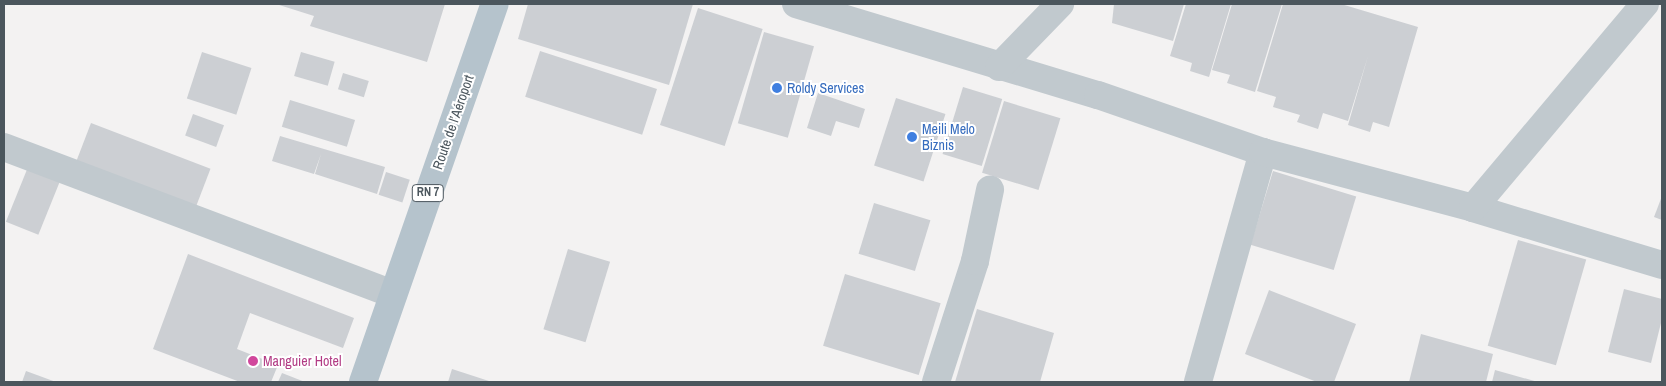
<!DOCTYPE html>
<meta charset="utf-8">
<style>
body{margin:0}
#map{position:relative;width:1666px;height:386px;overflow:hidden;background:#f3f2f2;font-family:"Archivo Narrow",sans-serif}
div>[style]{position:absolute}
.building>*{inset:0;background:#cccfd3;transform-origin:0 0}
.minor>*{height:28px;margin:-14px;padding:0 14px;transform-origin:14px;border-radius:14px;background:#c1c9ce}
.major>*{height:28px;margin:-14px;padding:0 14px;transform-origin:14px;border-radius:14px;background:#b5c3cc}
.dots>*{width:14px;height:14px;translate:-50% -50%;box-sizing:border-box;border:2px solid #fff;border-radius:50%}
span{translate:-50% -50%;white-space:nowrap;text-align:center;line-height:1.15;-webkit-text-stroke:4px #fff;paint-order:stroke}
.shield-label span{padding:1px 4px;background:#fff;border:1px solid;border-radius:4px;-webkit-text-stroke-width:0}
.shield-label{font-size:12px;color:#4b565d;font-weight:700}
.shop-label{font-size:14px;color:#366cbe}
.left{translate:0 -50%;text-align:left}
.street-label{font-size:14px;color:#4b565d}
.hotel-label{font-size:14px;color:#b23c85}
.frame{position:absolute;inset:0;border:5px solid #4b565d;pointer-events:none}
</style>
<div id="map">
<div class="building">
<div style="clip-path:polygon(276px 4px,445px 4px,427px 62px,310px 26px,314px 16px)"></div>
<div style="clip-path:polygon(528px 4px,693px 4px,669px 85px,518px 39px)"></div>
<div style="clip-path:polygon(1114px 4px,1184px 4px,1173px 41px,1112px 23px)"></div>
<div style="clip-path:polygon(1186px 4px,1231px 4px,1209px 77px,1190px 71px,1192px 63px,1170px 56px)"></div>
<div style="clip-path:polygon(1232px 4px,1282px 4px,1255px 92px,1227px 83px,1230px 75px,1212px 70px)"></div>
<div style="clip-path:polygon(1283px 4px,1341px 4px,1418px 27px,1389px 127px,1373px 122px,1370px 132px,1348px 125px,1368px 56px,1348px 121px,1323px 113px,1318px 129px,1297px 122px,1300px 115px,1273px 107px,1276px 97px,1257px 91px)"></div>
<div style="left:698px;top:8px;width:68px;height:123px;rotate:18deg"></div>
<div style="left:764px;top:32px;width:52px;height:95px;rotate:16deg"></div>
<div style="left:540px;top:51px;width:123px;height:48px;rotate:18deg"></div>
<div style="left:202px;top:52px;width:52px;height:49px;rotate:18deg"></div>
<div style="left:301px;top:52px;width:35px;height:25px;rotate:16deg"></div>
<div style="left:343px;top:73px;width:27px;height:17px;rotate:17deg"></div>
<div style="left:963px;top:87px;width:41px;height:70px;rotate:17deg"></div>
<div style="clip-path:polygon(818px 93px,865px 109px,859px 128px,836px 121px,831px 136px,807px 128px)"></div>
<div style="left:896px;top:98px;width:52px;height:71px;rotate:18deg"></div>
<div style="left:290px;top:100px;width:68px;height:28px;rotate:17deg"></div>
<div style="left:1004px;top:101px;width:59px;height:75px;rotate:17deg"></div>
<div style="left:193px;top:114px;width:33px;height:23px;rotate:20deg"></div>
<div style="left:91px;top:123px;width:128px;height:46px;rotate:21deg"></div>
<div style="clip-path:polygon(280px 136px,385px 167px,377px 194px,315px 174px,321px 154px,314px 174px,272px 161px)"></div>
<div style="left:28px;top:167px;width:35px;height:59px;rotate:22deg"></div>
<div style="left:1273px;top:171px;width:87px;height:77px;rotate:17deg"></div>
<div style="left:386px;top:172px;width:25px;height:24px;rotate:18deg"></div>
<div style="clip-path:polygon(1662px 196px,1662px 220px,1654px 217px)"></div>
<div style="left:874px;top:203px;width:59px;height:53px;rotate:17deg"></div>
<div style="left:1518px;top:240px;width:71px;height:110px;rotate:16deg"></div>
<div style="left:568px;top:249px;width:44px;height:84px;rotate:17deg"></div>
<div style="clip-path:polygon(188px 254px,354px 318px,343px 348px,250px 313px,237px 349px,278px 365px,271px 382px,240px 382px,153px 349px)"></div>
<div style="left:845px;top:274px;width:100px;height:75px;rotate:17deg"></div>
<div style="clip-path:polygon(1624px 289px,1662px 299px,1662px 319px,1651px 363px,1608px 352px)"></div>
<div style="clip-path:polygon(1269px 290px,1356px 324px,1334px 382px,1317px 382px,1245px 354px)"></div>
<div style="clip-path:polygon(977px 309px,1054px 333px,1040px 382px,955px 382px)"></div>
<div style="clip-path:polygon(1421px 334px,1493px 354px,1486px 382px,1409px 382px)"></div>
<div style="clip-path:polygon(452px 369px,492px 382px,448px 382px)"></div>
<div style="clip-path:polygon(1495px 370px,1538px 382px,1492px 382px)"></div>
<div style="clip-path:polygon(26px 371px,56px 382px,22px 382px)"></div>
<div style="clip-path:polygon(282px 373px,305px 382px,278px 382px)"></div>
</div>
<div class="minor">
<div style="left:796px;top:4px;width:315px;rotate:16.8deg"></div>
<div style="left:1098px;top:95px;width:175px;rotate:19.1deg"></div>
<div style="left:1263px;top:152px;width:239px;rotate:105.8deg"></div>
<div style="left:999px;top:67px;width:88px;rotate:-45.9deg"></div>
<div style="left:4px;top:147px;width:416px;rotate:20.7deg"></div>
<div style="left:1263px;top:152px;width:217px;rotate:14.9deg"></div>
<div style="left:1473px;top:208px;width:197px;rotate:16.8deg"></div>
<div style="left:1473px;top:208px;width:267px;rotate:-49.9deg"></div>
<div style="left:936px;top:382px;width:127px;rotate:-72.1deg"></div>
<div style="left:975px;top:261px;width:73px;rotate:-78.1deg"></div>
</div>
<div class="major">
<div style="left:363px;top:382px;width:400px;rotate:-70.8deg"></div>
</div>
<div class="dots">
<div style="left:777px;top:88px;background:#3f7fe0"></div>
<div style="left:912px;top:137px;background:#3f7fe0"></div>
<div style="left:253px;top:361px;background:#d1479c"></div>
</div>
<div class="shield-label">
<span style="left:428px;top:193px">RN 7</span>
</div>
<div class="shop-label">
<span class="left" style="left:787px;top:88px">Roldy Services</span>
<span class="left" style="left:922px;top:137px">Meili Melo<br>Biznis</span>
</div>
<div class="street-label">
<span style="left:453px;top:122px;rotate:-71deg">Route de l’Aéroport</span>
</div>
<div class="hotel-label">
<span class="left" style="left:263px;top:361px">Manguier Hotel</span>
</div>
<div class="frame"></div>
</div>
